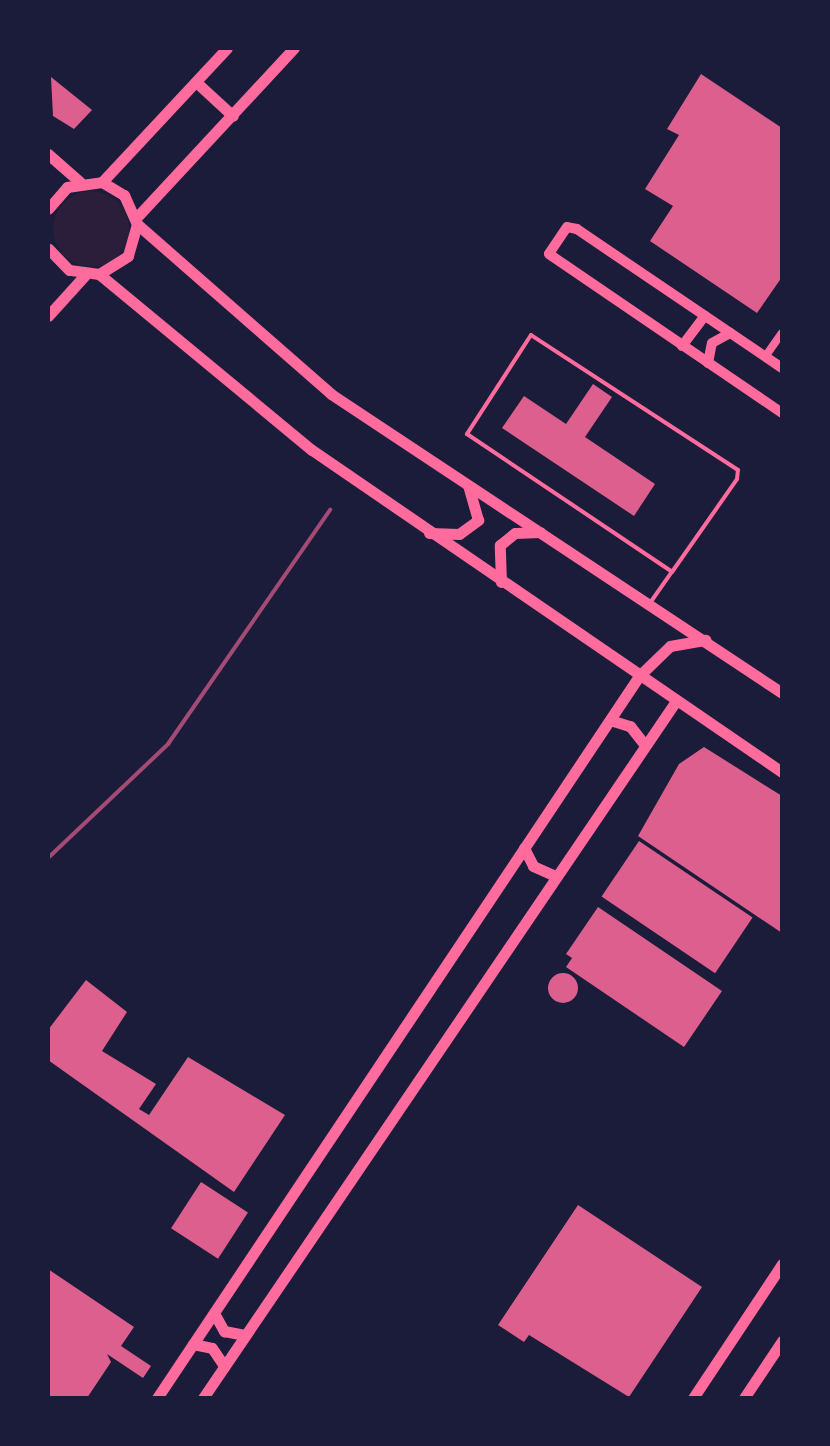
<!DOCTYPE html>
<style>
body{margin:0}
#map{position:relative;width:830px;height:1446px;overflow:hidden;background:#1b1b3a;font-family:"Fira Sans Condensed",sans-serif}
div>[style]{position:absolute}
.green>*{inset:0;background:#2a1e3b}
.round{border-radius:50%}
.building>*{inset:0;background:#dd5f8e;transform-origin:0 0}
.service>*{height:4px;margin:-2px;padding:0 2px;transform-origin:2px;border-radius:2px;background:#ff6b9d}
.minor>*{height:8px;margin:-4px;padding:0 4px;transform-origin:4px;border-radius:4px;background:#ff6b9d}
.tertiary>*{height:10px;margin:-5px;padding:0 5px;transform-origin:5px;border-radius:5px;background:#ff6b9d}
.secondary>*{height:11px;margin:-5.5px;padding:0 5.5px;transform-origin:5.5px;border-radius:5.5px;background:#ff6b9d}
.rail>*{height:4px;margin:-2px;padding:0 2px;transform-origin:2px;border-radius:2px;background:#a44b75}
span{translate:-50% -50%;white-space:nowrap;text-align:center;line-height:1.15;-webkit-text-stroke:8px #1b1b3a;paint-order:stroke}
.frame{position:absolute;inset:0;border:50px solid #1b1b3a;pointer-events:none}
</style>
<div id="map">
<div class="green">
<div class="round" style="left:53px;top:191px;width:76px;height:76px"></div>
</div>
<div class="building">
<div style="clip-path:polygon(701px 74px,782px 128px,782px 277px,757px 313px,650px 241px,673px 206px,645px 189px,679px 135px,667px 129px)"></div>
<div style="clip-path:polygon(51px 77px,92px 110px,74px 129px,53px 116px)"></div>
<div style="clip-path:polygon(593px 384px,612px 397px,585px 437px,655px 484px,634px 516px,502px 428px,524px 396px,566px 424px)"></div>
<div style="clip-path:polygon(704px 747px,782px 796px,782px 933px,638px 836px,679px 764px)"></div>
<div style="left:639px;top:841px;width:137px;height:67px;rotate:34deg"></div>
<div style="clip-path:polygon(598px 907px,722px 991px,684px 1047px,566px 967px,572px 958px,566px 954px)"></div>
<div class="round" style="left:548px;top:973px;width:30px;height:30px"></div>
<div style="clip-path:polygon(86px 980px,127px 1012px,102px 1051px,156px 1084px,139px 1109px,149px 1115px,188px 1057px,285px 1115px,234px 1192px,48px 1060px,48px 1030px)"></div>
<div style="left:201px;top:1182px;width:56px;height:55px;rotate:33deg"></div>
<div style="clip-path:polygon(578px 1205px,702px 1287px,629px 1397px,529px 1335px,524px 1342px,498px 1325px)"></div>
<div style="clip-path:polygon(48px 1269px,134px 1327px,121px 1346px,151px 1366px,143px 1378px,107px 1354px,111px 1362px,87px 1398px,48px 1398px)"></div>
</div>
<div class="service">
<div style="left:650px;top:603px;width:38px;rotate:-55deg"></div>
<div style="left:672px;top:572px;width:113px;rotate:-55deg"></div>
<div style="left:737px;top:479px;width:9px;rotate:-84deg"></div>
<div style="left:738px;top:470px;width:247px;rotate:-146.9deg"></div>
<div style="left:531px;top:335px;width:118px;rotate:122.9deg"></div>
<div style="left:467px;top:434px;width:247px;rotate:33.9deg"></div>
</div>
<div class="minor">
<div style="left:765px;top:357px;width:29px;rotate:-55deg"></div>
</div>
<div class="tertiary">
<div style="left:682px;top:346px;width:38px;rotate:-53deg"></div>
<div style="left:708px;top:363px;width:20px;rotate:-79deg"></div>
<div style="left:712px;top:343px;width:21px;rotate:-29deg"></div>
<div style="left:782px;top:368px;width:248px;rotate:-145.9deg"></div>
<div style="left:577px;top:229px;width:10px;rotate:-169deg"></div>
<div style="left:567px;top:227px;width:32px;rotate:124deg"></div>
<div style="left:549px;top:254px;width:282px;rotate:34.3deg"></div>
</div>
<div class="secondary">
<div style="left:196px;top:82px;width:50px;rotate:42.6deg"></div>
<div style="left:48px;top:154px;width:43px;rotate:41.2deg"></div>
<div style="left:102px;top:182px;width:183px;rotate:-47deg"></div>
<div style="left:48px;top:209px;width:29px;rotate:-49deg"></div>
<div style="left:67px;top:187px;width:35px;rotate:-8deg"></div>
<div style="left:102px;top:182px;width:26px;rotate:31deg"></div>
<div style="left:124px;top:195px;width:32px;rotate:66deg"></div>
<div style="left:137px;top:224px;width:33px;rotate:106deg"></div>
<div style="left:128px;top:256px;width:34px;rotate:148deg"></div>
<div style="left:99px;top:274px;width:30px;rotate:-172deg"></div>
<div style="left:69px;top:270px;width:30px;rotate:-134deg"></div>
<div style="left:136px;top:218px;width:232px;rotate:-47.1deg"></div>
<div style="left:137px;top:224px;width:258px;rotate:41.2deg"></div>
<div style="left:331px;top:394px;width:541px;rotate:33.54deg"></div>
<div style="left:99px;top:274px;width:276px;rotate:39.6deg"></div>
<div style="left:312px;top:450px;width:570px;rotate:34.42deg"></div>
<div style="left:48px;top:316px;width:55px;rotate:-47.9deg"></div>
<div style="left:429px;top:533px;width:30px;rotate:2deg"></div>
<div style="left:459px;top:534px;width:24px;rotate:-36deg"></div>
<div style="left:478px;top:520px;width:35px;rotate:-106deg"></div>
<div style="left:501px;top:582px;width:37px;rotate:-92deg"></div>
<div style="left:500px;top:545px;width:19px;rotate:-39deg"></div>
<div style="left:515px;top:533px;width:25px;rotate:-2deg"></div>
<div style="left:610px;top:720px;width:21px;rotate:17deg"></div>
<div style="left:630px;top:726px;width:23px;rotate:52deg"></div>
<div style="left:524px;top:848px;width:20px;rotate:63deg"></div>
<div style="left:533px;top:866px;width:22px;rotate:24deg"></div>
<div style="left:214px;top:1313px;width:21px;rotate:61deg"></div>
<div style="left:224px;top:1331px;width:21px;rotate:11deg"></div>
<div style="left:193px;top:1344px;width:19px;rotate:12deg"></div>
<div style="left:212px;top:1348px;width:22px;rotate:56deg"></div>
<div style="left:157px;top:1398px;width:868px;rotate:-56.27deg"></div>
<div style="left:639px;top:676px;width:43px;rotate:-44.1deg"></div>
<div style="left:670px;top:646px;width:36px;rotate:-10deg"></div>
<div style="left:203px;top:1398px;width:842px;rotate:-55.84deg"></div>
<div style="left:693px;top:1398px;width:161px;rotate:-56.4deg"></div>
<div style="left:744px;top:1398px;width:69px;rotate:-56.3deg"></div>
</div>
<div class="rail">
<div style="left:48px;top:858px;width:166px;rotate:-43.5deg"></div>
<div style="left:168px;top:744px;width:285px;rotate:-55.3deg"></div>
</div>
<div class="frame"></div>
</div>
